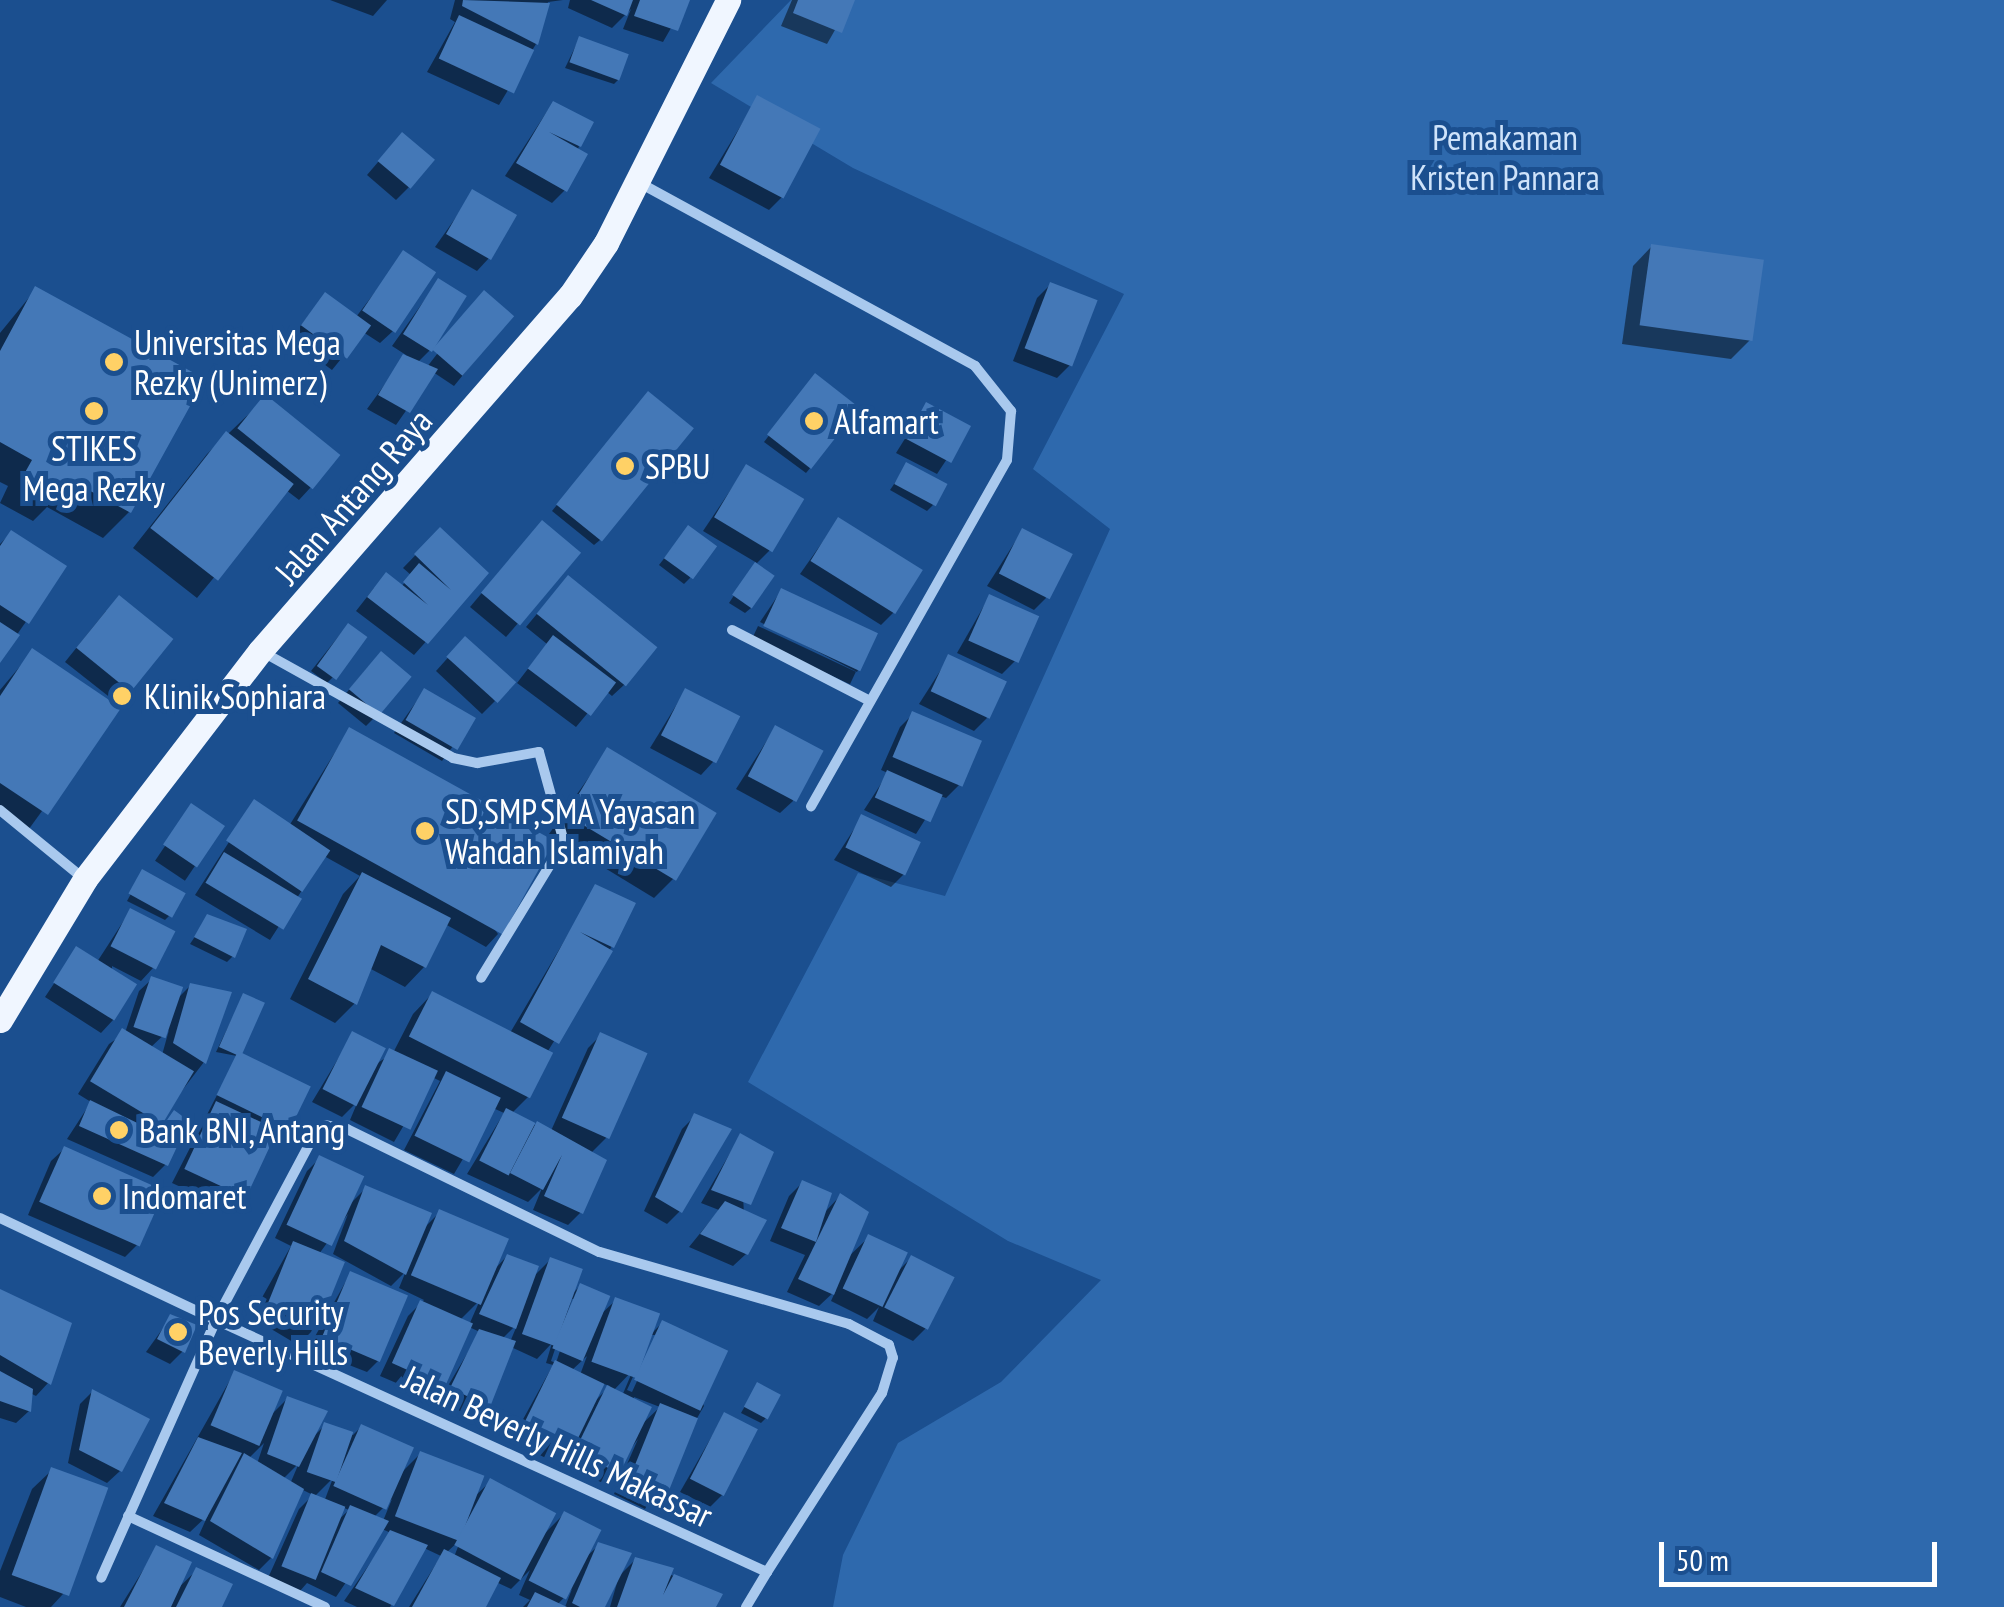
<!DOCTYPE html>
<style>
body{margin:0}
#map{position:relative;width:2004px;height:1607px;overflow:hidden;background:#1b4f8f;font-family:"PT Sans Narrow",sans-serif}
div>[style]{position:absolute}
.green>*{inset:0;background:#2e69ad}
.shadow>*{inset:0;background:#0007;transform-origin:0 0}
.building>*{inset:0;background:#4478b7;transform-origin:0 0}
.street>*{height:10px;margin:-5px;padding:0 5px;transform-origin:5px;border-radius:5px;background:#a9c9ee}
.primary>*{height:25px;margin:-12.5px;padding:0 12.5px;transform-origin:12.5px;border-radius:12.5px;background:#f0f6ff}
.dots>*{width:28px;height:28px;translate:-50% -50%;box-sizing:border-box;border:5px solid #1b4f8f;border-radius:50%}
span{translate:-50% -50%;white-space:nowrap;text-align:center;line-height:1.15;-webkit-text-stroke:10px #1b4f8f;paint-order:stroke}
.park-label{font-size:35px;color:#cfe3fa}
.poi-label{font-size:35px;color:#fff}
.left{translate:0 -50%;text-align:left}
.street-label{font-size:35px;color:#fff}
.scale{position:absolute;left:1659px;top:1542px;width:278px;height:45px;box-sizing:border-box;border:5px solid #fff;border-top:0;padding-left:12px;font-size:30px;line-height:35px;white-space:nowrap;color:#fff;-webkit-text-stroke:8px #1b4f8f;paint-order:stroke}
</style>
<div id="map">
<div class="green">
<div style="clip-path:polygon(791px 0,2004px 0,2004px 1607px,833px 1607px,843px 1555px,898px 1443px,1001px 1382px,1101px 1280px,1008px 1241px,748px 1082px,858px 873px,945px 896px,1110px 529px,1033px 469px,1124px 294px,853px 168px,711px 83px)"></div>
</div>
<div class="shadow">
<div style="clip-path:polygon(330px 0,387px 0,373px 16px)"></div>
<div style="clip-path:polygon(455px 0,563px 0,548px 2px,536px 44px,499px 105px,427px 72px,455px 22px,450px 19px)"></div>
<div style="clip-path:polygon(570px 0,687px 0,663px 42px,623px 29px,631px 9px,612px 28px,568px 8px)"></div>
<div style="clip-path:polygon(792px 0,852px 0,827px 44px,781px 26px)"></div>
<div style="clip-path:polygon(579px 39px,620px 78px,614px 84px,565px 68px)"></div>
<div style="clip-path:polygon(757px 99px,782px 197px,769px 210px,709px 178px)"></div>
<div style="clip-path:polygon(548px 110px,579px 146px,565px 190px,552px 203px,505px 176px)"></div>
<div style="clip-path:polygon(390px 148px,409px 187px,396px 200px,367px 175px)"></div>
<div style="clip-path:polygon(473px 193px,489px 258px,477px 271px,435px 247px)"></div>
<div style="clip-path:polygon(1652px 246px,1751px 339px,1731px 359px,1622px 344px,1633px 266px)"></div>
<div style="clip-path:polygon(404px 254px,393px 331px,380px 343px,363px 332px,332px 370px,290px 339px,325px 295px,356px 317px)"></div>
<div style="clip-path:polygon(438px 281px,430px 350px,417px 363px,427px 367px,484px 293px,511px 316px,454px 386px,433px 372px,396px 425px,367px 409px,406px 355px,392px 346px)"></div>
<div style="clip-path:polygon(1050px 285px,1070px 365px,1057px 378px,1013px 361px,1037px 298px)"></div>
<div style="clip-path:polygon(36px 289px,129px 512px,103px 538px,47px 507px,33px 521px,0 503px,8px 486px,0 482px,0 333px)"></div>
<div style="clip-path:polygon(810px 382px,811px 467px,806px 473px,764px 442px)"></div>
<div style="clip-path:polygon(643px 400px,600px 540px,594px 545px,552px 511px)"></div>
<div style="clip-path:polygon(926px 405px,968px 427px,937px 474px,896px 453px)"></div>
<div style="clip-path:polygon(253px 410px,311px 487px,299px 500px,286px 490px,197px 598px,133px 548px,207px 454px)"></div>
<div style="clip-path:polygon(907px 465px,933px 505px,927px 511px,890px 490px)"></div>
<div style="clip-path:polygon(746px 467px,770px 550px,757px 563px,703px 531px)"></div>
<div style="clip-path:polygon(838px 520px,894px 612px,881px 625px,800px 574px)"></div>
<div style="clip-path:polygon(440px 530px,486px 574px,414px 655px,356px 611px,374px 588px,401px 587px,411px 575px,403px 568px)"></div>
<div style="clip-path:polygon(1022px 531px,1046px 598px,1034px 610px,987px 586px)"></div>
<div style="clip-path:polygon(11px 533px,64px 567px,0 659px,0 544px)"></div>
<div style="clip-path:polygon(683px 534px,690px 578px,684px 584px,659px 565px)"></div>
<div style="clip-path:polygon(529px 537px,578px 554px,506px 637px,470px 607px)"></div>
<div style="clip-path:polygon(750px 571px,751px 608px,745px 613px,729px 603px)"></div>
<div style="clip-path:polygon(556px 591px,625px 684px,612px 696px,606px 691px,576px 727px,517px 683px,547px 644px,526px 627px)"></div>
<div style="clip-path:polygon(781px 591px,875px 634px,857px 672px,760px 622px)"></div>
<div style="clip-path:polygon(989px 597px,1015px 661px,1002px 674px,957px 653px)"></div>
<div style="clip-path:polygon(106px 611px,129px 690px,117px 703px,65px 662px)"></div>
<div style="left:758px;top:626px;width:108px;height:14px;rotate:25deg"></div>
<div style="clip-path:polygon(342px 632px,333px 677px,327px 683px,311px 671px)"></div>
<div style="clip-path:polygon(33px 651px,117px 708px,26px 833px,0 815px,0 690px)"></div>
<div style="clip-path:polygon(453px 652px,495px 701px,482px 714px,436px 671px)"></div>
<div style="clip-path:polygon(949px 657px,987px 718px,974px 731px,919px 704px)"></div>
<div style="clip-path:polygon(368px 667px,378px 714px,366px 726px,338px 703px)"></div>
<div style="clip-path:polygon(424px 691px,473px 719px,442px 761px,394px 733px)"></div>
<div style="clip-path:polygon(685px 691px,713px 762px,701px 775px,650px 748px)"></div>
<div style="clip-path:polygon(913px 714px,959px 785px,946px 798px,940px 796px,916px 834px,864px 810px,888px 773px,881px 770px,900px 727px)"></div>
<div style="clip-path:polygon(775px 728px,793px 801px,780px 813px,736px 789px)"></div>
<div style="clip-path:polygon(349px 730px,498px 934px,486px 947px,445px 924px,424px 967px,405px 987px,369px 968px,355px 1003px,335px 1023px,290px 999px,343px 894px,360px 876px,324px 856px,270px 940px,195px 895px,254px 803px,289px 826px)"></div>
<div style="clip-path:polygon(608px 750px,674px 878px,654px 898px,549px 834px)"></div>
<div style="left:192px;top:806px;width:36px;height:66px;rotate:34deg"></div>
<div style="clip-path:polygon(862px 817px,904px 874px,891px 887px,834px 860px)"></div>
<div style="clip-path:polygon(143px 872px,171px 914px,165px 920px,127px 901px)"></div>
<div style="clip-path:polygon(596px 887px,612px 946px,548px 1051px,529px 1096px,512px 1113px,550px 1133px,588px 1048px,601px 1035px,607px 1137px,590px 1154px,581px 1212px,568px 1225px,533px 1210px,542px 1188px,528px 1202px,467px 1174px,504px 1113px,493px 1108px,454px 1174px,404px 1150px,440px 1081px,432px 1077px,394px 1142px,350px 1120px,358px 1101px,342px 1117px,312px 1102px,353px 1034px,376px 1064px,393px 1053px,413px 1014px,432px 994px,510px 1033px)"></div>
<div style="clip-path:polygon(130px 911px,153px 968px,141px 981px,112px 966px,113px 1020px,101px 1033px,45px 997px,77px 949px,97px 962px)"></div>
<div style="clip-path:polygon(208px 917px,233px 956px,227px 962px,190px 944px)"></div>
<div style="clip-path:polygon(evenodd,152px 979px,175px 1001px,191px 985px,204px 1062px,151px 1131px,155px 1135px,174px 1113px,166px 1164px,153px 1177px,67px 1139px,91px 1102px,78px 1094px,109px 1044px,125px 1033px,139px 991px,152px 979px,169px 1030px,162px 1055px,150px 1048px,169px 1030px)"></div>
<div style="clip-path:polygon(243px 996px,239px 1054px,287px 1130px,270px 1141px,231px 1210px,172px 1183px,237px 1056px,216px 1052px)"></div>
<div style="clip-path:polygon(695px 1116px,680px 1211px,667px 1224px,644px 1211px,682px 1129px)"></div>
<div style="clip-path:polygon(740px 1136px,746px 1254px,733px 1266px,689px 1247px,719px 1210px,701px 1203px)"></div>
<div style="clip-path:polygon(64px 1149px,138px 1244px,125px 1257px,28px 1215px,51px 1161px)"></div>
<div style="clip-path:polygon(evenodd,320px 1158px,348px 1206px,366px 1188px,422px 1230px,440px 1212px,492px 1272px,507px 1256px,532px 1278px,551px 1259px,569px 1297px,580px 1286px,600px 1315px,616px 1300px,647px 1338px,662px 1323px,704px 1406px,645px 1509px,614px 1494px,638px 1439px,605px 1484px,564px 1465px,571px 1448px,556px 1463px,511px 1441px,553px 1365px,546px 1363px,552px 1343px,537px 1359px,511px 1347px,488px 1405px,475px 1418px,439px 1401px,480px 1332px,469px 1327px,429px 1397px,380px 1376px,408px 1316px,424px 1300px,399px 1288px,406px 1271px,391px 1286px,333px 1254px,348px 1214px,319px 1254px,342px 1263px,311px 1332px,298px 1345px,251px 1317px,291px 1246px,275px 1238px,307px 1171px,320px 1158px,572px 1299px,577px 1299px,556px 1363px,551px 1361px,572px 1299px,320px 1158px,480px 1300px,469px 1325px,459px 1321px,480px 1300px,320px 1158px,518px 1323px,510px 1342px,502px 1339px,518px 1323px,320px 1158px,652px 1335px,658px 1335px,632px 1392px,627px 1390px,652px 1335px,320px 1158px,587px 1356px,580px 1375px,571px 1371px,587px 1356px,320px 1158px,633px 1370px,622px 1396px,613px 1391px,633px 1370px,320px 1158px,601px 1383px,610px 1386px,592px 1404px,601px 1383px,320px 1158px,634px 1397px,660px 1407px,641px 1425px,633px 1401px,634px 1397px)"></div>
<div style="clip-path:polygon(802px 1183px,823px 1214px,840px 1196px,847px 1258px,869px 1237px,898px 1271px,911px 1258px,926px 1328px,913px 1341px,873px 1321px,879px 1307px,867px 1319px,831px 1301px,836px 1290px,819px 1306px,787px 1292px,805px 1255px,770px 1241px,789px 1196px)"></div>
<div style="clip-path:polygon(350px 1274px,380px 1359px,367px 1372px,308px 1349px)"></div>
<div style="clip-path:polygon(0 1292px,48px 1383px,36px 1396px,30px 1393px,29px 1411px,16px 1423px,0 1418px)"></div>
<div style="clip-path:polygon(171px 1317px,183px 1351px,170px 1364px,146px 1352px)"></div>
<div style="clip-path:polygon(evenodd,234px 1373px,271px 1415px,287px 1399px,312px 1438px,325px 1425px,353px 1435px,361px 1427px,400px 1474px,421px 1453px,473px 1498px,491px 1481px,543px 1535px,564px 1514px,586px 1557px,599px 1545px,602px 1607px,565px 1607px,572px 1589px,557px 1605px,562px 1607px,523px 1607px,530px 1600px,519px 1595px,530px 1570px,511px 1589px,496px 1582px,483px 1607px,409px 1607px,441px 1556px,424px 1548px,390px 1607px,357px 1607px,344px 1601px,391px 1533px,382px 1529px,336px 1597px,307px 1583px,300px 1591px,268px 1578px,299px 1509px,313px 1495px,301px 1489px,271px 1558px,259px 1570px,199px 1535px,208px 1515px,190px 1532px,153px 1516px,234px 1373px,264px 1443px,257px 1464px,249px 1458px,264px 1443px,234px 1373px,299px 1463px,290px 1484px,283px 1479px,299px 1463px,234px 1373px,333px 1478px,324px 1502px,314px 1497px,333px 1478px,234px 1373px,392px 1499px,383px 1521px,374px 1517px,392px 1499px,234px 1373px,342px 1507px,349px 1510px,336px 1522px,342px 1507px,234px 1373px,461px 1539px,454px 1557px,446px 1553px,461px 1539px)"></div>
<div style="clip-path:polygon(757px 1385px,767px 1417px,761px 1423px,741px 1413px)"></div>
<div style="clip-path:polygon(92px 1392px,120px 1471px,107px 1483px,68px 1463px,80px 1404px)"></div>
<div style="clip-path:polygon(724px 1415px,723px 1494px,710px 1507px,680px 1492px)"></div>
<div style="clip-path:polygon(52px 1470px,63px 1594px,51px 1607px,26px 1607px,0 1597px,0 1571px,32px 1489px)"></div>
<div style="clip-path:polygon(157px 1548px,177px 1589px,197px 1570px,219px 1607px,120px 1607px)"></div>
<div style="clip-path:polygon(635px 1560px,719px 1595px,713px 1607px,610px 1607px,619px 1576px)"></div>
</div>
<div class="building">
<div style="clip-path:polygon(463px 0,550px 3px,538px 45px,462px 6px)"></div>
<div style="clip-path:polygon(591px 0,633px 0,627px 16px)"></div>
<div style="clip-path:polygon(640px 0,690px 0,678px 31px,634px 16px)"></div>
<div style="clip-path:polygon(798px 0,855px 0,842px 33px,793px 13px)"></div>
<div style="left:459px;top:15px;width:83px;height:48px;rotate:25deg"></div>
<div style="left:579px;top:36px;width:53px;height:28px;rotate:20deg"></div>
<div style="left:757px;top:95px;width:72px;height:79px;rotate:28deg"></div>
<div style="clip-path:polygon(553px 101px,594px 122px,581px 147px,549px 132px,588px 154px,567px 192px,516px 163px)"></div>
<div style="left:402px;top:132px;width:43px;height:38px;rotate:40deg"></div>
<div style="left:472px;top:189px;width:52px;height:52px;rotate:30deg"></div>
<div style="left:1651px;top:244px;width:114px;height:82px;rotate:8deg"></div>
<div style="left:403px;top:250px;width:40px;height:73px;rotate:34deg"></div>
<div style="left:438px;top:278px;width:34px;height:66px;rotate:32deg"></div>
<div style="left:1050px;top:282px;width:51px;height:71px;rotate:21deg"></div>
<div style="clip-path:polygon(35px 286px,205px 379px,131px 513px,70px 480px,61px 497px,23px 476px,32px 460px,0 442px,0 351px)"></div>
<div style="left:484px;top:290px;width:40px;height:79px;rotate:41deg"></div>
<div style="left:325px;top:292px;width:57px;height:41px;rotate:36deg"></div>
<div style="clip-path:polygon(403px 354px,438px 369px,410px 413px,378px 395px)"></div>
<div style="left:815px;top:373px;width:56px;height:78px;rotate:38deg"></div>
<div style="left:648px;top:391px;width:59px;height:146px;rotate:39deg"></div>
<div style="left:265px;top:394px;width:97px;height:44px;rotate:39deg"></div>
<div style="left:926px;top:402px;width:51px;height:42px;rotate:28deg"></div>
<div style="left:226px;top:431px;width:86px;height:123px;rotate:38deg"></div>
<div style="left:906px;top:462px;width:47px;height:25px;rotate:28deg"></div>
<div style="left:746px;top:464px;width:68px;height:62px;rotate:31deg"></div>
<div style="left:838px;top:517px;width:100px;height:52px;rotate:32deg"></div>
<div style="left:542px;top:520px;width:51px;height:95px;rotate:40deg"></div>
<div style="left:688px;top:525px;width:36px;height:41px;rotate:36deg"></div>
<div style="clip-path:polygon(440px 527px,489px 573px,428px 644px,367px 597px,386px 572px,428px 605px,403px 582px,419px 563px,451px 590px,414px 554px)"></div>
<div style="left:1022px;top:528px;width:57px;height:51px;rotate:27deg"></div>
<div style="clip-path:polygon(11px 530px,67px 566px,29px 624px,0 605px,0 546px)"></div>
<div style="left:755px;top:562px;width:24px;height:40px;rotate:35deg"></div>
<div style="left:568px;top:575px;width:115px;height:50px;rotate:39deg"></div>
<div style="left:781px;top:588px;width:107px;height:42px;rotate:25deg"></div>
<div style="left:989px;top:594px;width:55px;height:51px;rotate:24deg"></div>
<div style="left:119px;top:595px;width:70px;height:68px;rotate:39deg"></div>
<div style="clip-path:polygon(0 622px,20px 635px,0 663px)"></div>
<div style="left:348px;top:623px;width:24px;height:53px;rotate:36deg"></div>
<div style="left:553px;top:635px;width:79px;height:42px;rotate:37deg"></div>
<div style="left:465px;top:636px;width:69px;height:28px;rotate:42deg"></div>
<div style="clip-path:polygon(32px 648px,121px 708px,48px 815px,0 783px,0 696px)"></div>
<div style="left:381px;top:651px;width:40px;height:50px;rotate:40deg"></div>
<div style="left:948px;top:654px;width:65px;height:41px;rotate:25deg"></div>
<div style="left:424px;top:688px;width:60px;height:37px;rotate:30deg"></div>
<div style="left:685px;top:688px;width:62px;height:53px;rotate:27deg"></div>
<div style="left:912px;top:711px;width:76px;height:50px;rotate:23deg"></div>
<div style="left:775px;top:725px;width:55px;height:58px;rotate:28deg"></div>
<div style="left:349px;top:727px;width:235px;height:107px;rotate:29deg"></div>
<div style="left:607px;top:747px;width:128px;height:79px;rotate:31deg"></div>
<div style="left:887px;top:770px;width:61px;height:30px;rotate:24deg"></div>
<div style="left:254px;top:799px;width:92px;height:50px;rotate:34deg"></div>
<div style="left:191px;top:803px;width:41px;height:50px;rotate:34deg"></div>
<div style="left:861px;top:814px;width:66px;height:37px;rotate:25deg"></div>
<div style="left:224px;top:852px;width:91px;height:36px;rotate:31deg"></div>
<div style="left:142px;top:869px;width:50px;height:28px;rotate:29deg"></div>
<div style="clip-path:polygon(362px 872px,451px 918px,426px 968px,381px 945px,357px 1005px,308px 979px)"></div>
<div style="clip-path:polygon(595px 884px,636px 903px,614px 948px,580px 932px,613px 951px,559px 1044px,520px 1022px)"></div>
<div style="left:130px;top:908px;width:51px;height:43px;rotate:27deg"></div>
<div style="clip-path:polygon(207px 914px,247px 929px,235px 958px,194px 937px)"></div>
<div style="left:76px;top:946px;width:72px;height:43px;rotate:32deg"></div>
<div style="left:151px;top:976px;width:34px;height:54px;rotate:19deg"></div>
<div style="clip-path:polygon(190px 983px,232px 992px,206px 1064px,173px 1043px)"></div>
<div style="left:432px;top:991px;width:136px;height:51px;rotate:27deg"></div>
<div style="left:243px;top:993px;width:24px;height:59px;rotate:24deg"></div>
<div style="left:122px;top:1028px;width:84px;height:62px;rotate:31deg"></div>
<div style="left:352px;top:1031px;width:38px;height:65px;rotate:27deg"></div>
<div style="left:600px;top:1032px;width:52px;height:94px;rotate:24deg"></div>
<div style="left:389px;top:1048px;width:54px;height:65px;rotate:25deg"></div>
<div style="left:238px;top:1051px;width:81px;height:49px;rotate:26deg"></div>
<div style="left:446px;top:1071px;width:61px;height:72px;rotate:26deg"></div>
<div style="clip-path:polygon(90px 1100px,158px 1133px,174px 1110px,189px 1121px,168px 1166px,79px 1126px)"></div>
<div style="left:216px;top:1101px;width:68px;height:75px;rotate:25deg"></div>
<div style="left:506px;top:1108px;width:33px;height:59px;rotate:27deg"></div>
<div style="clip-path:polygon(694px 1113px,732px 1129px,682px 1213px,655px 1197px)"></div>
<div style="clip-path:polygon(537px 1121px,607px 1160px,583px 1214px,544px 1196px,562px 1155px,543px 1190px,510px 1173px)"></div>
<div style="clip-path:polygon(740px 1133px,774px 1152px,751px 1205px,711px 1190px)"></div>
<div style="left:64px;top:1146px;width:110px;height:61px;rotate:24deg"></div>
<div style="left:319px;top:1155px;width:50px;height:77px;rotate:25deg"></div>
<div style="clip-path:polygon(802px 1180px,832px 1193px,816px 1242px,781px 1228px)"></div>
<div style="clip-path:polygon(365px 1185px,432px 1213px,406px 1275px,344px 1241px)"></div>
<div style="clip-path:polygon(840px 1193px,869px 1212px,834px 1295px,798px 1279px)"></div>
<div style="clip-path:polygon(725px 1201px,767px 1220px,748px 1255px,700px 1234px)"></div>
<div style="left:439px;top:1209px;width:76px;height:72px;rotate:23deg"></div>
<div style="left:868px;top:1234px;width:44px;height:60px;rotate:25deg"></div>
<div style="left:293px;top:1241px;width:56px;height:70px;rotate:22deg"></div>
<div style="clip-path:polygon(507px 1254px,539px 1266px,516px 1329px,479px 1314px)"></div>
<div style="left:911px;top:1255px;width:49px;height:59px;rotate:27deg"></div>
<div style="left:550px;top:1257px;width:35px;height:82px;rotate:20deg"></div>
<div style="left:350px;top:1271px;width:63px;height:72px;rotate:23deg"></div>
<div style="left:580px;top:1283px;width:33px;height:71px;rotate:23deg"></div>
<div style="clip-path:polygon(0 1289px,72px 1323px,51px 1385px,0 1355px)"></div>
<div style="left:615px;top:1297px;width:48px;height:69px;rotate:20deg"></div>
<div style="left:420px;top:1300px;width:58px;height:69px;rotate:24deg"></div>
<div style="clip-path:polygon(170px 1314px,197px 1325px,185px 1353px,157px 1339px)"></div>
<div style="left:662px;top:1320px;width:73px;height:66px;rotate:25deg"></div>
<div style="clip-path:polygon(479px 1329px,516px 1341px,490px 1407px,450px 1388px)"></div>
<div style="left:555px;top:1360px;width:55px;height:76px;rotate:26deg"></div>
<div style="left:234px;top:1370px;width:53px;height:60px;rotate:23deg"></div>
<div style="clip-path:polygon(0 1371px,33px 1389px,31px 1412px,0 1401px)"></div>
<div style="left:757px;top:1382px;width:27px;height:28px;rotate:28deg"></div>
<div style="left:607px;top:1385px;width:50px;height:74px;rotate:26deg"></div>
<div style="clip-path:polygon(92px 1389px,150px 1419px,122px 1472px,79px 1450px)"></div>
<div style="clip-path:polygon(287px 1396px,328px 1411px,299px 1467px,267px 1454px)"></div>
<div style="left:660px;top:1403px;width:41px;height:85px;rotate:22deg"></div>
<div style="left:724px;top:1412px;width:38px;height:75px;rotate:27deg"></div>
<div style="left:324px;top:1422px;width:31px;height:53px;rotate:19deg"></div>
<div style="left:361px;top:1424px;width:58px;height:68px;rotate:24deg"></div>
<div style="clip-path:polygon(198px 1437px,242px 1453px,205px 1521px,164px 1503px)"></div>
<div style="left:420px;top:1451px;width:69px;height:70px;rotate:21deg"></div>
<div style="clip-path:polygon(244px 1453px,304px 1489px,273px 1559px,210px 1521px)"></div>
<div style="left:51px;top:1467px;width:61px;height:115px;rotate:20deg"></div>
<div style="left:490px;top:1478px;width:75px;height:76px;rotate:28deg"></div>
<div style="left:311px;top:1493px;width:37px;height:79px;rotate:22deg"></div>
<div style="clip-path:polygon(350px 1505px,389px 1521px,351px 1586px,321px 1572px)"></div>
<div style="left:564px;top:1511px;width:42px;height:78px;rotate:27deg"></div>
<div style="clip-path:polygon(390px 1530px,428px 1545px,394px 1606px,355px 1588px)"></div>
<div style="clip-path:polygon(598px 1542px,632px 1553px,605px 1607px,580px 1607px,572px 1603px)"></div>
<div style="clip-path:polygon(156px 1545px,192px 1562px,171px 1607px,124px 1607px)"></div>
<div style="clip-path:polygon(444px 1549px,501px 1578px,486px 1607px,412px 1607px)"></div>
<div style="clip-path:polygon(635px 1557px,674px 1568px,663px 1595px,674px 1574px,723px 1594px,716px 1607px,617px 1607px)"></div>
<div style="clip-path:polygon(196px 1567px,233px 1584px,222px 1607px,176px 1607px)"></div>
<div style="clip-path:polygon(535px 1592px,567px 1607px,527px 1607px)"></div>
</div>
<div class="street">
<div style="left:638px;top:182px;width:384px;rotate:28.6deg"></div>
<div style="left:975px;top:366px;width:58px;rotate:51.3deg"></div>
<div style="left:1011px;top:411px;width:49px;rotate:94.7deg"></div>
<div style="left:1007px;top:460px;width:398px;rotate:119.5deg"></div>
<div style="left:732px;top:630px;width:153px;rotate:27.2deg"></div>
<div style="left:261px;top:651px;width:220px;rotate:29.1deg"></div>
<div style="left:453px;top:758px;width:25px;rotate:12deg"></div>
<div style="left:477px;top:763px;width:63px;rotate:-10.1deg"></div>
<div style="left:539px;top:752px;width:93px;rotate:74.5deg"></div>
<div style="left:564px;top:842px;width:159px;rotate:121.4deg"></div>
<div style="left:0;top:810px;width:109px;rotate:39.4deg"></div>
<div style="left:0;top:1218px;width:239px;rotate:25.3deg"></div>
<div style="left:216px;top:1320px;width:606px;rotate:24.58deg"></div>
<div style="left:767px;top:1572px;width:213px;rotate:-57.3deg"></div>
<div style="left:882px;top:1393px;width:37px;rotate:-73deg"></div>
<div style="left:893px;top:1358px;width:14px;rotate:-107deg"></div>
<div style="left:889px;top:1345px;width:45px;rotate:-152.3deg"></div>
<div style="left:849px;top:1324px;width:260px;rotate:-163.9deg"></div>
<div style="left:599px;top:1252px;width:280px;rotate:-154deg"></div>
<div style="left:347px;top:1129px;width:22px;rotate:-170deg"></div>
<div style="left:325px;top:1125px;width:21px;rotate:131deg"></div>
<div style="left:311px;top:1141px;width:203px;rotate:118deg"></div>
<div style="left:216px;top:1320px;width:282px;rotate:114deg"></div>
<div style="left:128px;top:1516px;width:217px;rotate:24.8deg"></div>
<div style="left:746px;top:1607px;width:41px;rotate:-59deg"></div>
</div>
<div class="primary">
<div style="left:0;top:1020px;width:165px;rotate:-58.9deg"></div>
<div style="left:85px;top:879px;width:287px;rotate:-52.5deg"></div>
<div style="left:260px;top:651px;width:471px;rotate:-48.9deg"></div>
<div style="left:570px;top:296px;width:64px;rotate:-55.8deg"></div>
<div style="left:606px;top:243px;width:272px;rotate:-63.3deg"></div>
</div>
<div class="dots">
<div style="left:114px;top:362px;background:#ffd166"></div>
<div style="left:94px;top:411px;background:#ffd166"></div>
<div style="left:814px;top:421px;background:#ffd166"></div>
<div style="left:625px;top:466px;background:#ffd166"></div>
<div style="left:122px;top:696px;background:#ffd166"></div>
<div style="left:425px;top:831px;background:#ffd166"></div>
<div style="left:119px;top:1130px;background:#ffd166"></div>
<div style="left:102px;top:1196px;background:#ffd166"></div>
<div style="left:178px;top:1332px;background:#ffd166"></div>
</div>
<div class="park-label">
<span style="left:1505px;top:157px">Pemakaman<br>Kristen Pannara</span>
</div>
<div class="poi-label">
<span class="left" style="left:134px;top:362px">Universitas Mega<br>Rezky (Unimerz)</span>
<span class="left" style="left:834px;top:421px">Alfamart</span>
<span style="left:94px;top:468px">STIKES<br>Mega Rezky</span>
<span class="left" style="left:645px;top:466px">SPBU</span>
<span class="left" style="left:144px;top:696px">Klinik Sophiara</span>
<span class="left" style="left:445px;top:831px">SD,SMP,SMA Yayasan<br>Wahdah Islamiyah</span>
<span class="left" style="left:139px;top:1130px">Bank BNI, Antang</span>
<span class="left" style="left:122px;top:1196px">Indomaret</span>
<span class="left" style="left:198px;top:1332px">Pos Security<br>Beverly Hills</span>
</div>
<div class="street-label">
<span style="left:353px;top:496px;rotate:-49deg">Jalan Antang Raya</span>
<span style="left:558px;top:1446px;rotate:25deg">Jalan Beverly Hills Makassar</span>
</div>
<div class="scale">50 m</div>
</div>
